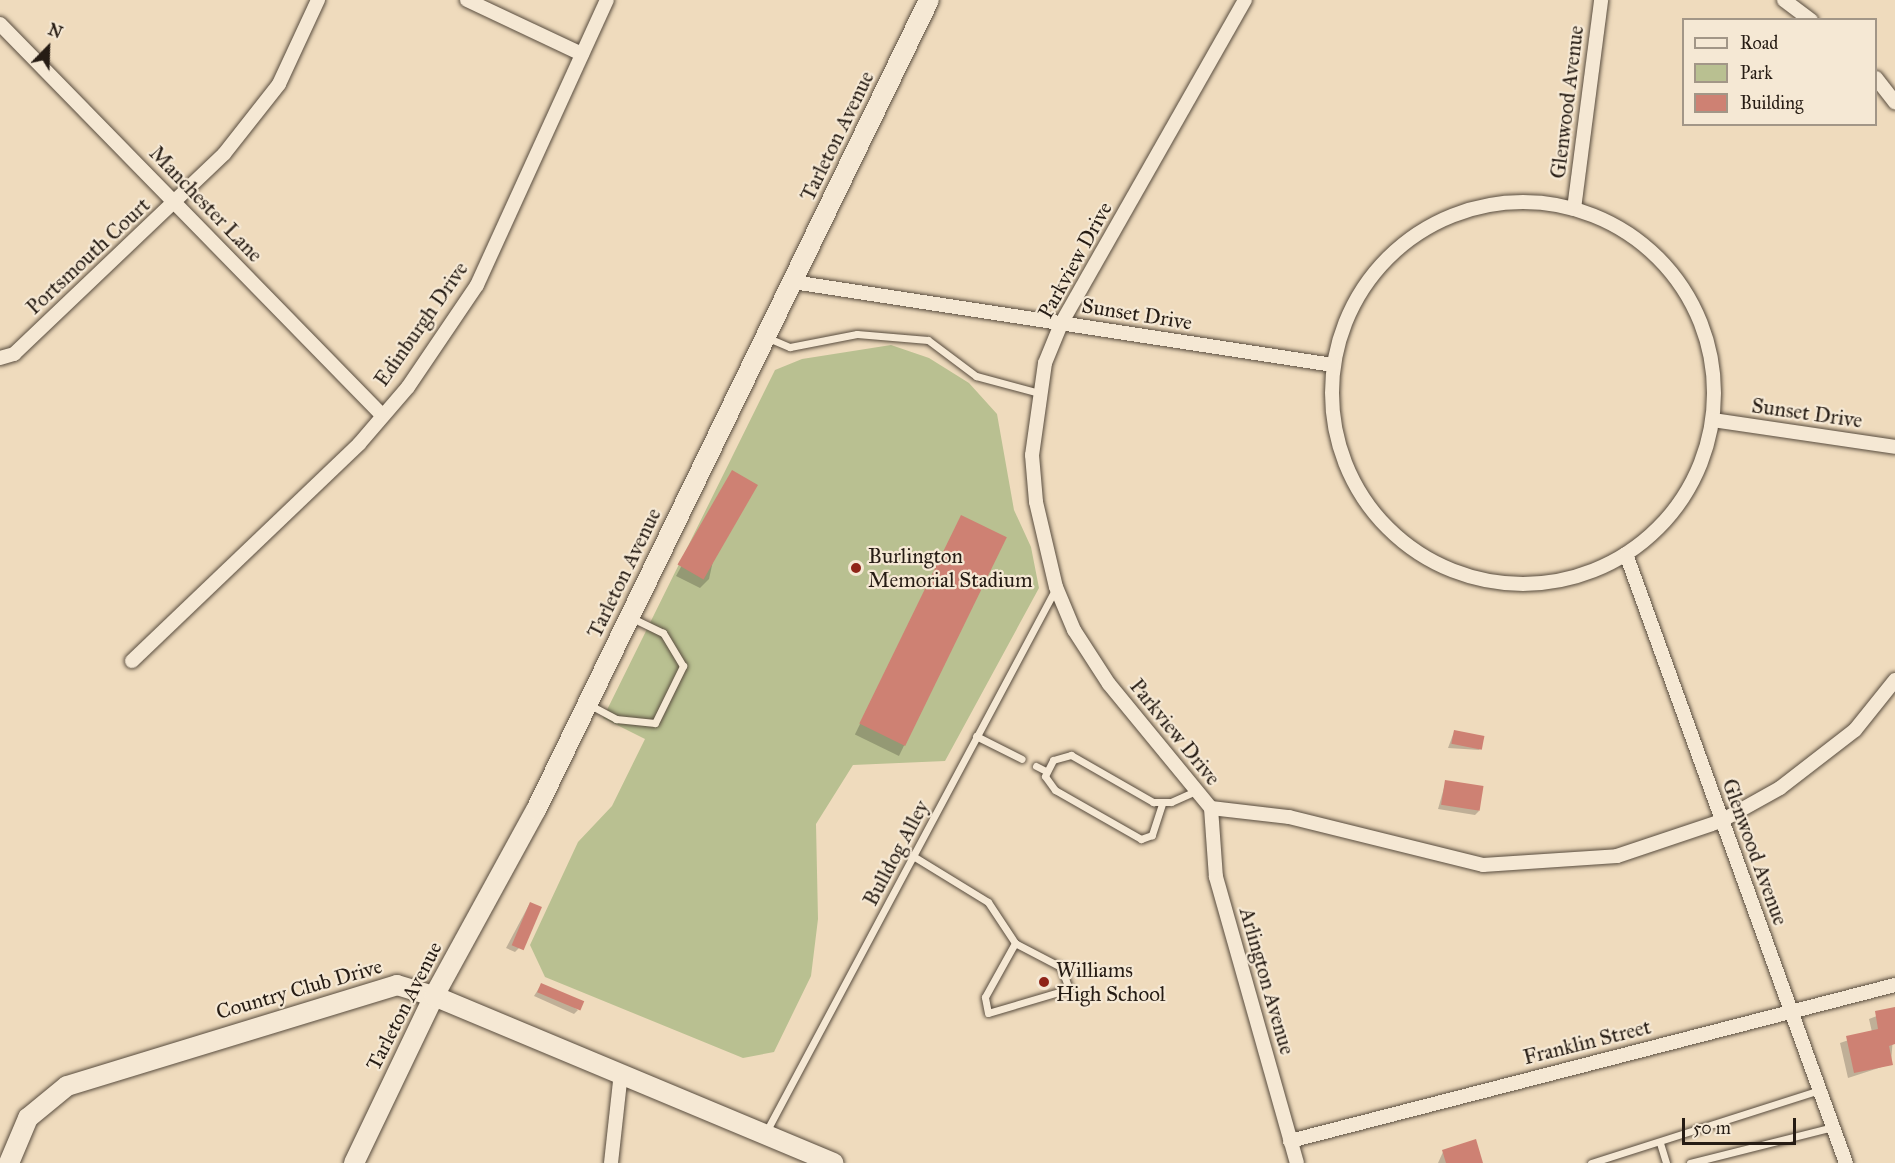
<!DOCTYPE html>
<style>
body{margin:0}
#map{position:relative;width:1895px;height:1163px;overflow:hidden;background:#efdbbd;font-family:"IM FELL Great Primer",serif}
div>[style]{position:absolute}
.green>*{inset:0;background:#b9c091}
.shadow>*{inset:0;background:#0003;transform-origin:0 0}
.building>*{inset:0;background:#ce8173;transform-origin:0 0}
.roads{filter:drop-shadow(0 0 2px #584c3e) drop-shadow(0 0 2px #584c3e)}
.lane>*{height:7px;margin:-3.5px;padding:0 3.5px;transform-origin:3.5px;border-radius:3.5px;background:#f5e8d4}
.street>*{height:14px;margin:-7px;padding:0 7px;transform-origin:7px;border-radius:7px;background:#f5e8d4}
.street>.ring{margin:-7px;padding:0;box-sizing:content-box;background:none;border:14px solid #f5e8d4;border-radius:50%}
.secondary>*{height:20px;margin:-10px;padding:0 10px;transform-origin:10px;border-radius:10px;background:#f5e8d4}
.dots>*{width:16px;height:16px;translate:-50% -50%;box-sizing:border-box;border:3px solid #f5e8d4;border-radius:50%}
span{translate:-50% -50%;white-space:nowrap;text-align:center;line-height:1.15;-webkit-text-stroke:4.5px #f5e8d4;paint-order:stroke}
.street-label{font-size:21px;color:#261c14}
.poi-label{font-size:21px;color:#261c14}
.left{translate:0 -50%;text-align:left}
.legend{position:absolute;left:1682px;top:18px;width:195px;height:108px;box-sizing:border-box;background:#f5e8d4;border:2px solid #a29687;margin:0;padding:8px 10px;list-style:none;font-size:18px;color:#261c14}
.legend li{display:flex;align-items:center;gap:12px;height:30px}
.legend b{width:30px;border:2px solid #a29687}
.north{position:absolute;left:18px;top:18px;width:60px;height:60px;-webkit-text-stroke:4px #f5e8d4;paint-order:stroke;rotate:23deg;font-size:16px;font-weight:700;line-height:24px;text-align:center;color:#261c14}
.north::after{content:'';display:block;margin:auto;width:21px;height:27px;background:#261c14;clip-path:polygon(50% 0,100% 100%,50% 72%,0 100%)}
.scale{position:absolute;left:1682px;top:1118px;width:114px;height:27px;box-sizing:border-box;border:3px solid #261c14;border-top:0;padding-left:8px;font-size:18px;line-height:21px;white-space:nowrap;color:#261c14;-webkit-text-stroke:4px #f5e8d4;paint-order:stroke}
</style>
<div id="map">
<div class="green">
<div style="clip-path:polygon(891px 345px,929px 358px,969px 383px,997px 414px,1014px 510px,1031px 547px,1039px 588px,945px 761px,853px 765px,816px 824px,818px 919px,811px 976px,774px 1052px,743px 1058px,545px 977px,530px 945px,578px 842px,612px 806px,645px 739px,603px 718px,775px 370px,802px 359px)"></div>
</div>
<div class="shadow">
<div style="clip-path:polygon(733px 472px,709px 579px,700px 588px,676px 576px)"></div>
<div style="left:961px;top:517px;width:49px;height:242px;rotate:26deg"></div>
<div style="clip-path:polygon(1454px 732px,1480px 750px,1448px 748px)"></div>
<div style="clip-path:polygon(1446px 781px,1479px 811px,1475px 815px,1438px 809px)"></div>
<div style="clip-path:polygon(530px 903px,519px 948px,515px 952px,506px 948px)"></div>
<div style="clip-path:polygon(541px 985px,578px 1010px,574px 1014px,534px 996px)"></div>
<div style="clip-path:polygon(1895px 1009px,1891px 1064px,1848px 1078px,1840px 1043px,1872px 1032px,1869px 1019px)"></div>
<div style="clip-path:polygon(1443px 1152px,1482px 1163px,1438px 1163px)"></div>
</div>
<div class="building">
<div style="left:732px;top:470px;width:30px;height:109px;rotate:30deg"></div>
<div style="left:961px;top:515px;width:51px;height:232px;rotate:26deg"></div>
<div style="left:1454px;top:730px;width:31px;height:14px;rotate:11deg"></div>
<div style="left:1445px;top:780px;width:39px;height:25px;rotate:9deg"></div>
<div style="left:530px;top:902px;width:13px;height:47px;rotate:23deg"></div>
<div style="left:541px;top:983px;width:47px;height:10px;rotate:23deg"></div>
<div style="clip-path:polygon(1895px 1007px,1895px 1044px,1889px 1046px,1893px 1065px,1854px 1073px,1846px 1036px,1878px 1029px,1875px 1011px)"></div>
<div style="clip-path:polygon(1476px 1139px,1483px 1163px,1446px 1163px,1442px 1150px)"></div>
</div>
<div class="roads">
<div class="lane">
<div style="left:766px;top:337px;width:26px;rotate:23deg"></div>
<div style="left:790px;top:347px;width:68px;rotate:-11deg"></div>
<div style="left:857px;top:334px;width:71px;rotate:4.8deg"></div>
<div style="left:928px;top:340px;width:60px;rotate:36.9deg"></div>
<div style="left:976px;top:376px;width:65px;rotate:15.1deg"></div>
<div style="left:590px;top:705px;width:30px;rotate:28deg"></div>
<div style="left:616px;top:719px;width:39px;rotate:6deg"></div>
<div style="left:655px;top:723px;width:64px;rotate:-63.8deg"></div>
<div style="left:683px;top:666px;width:39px;rotate:-121deg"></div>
<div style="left:663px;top:633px;width:37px;rotate:-154deg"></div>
<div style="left:976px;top:736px;width:51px;rotate:26.6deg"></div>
<div style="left:1036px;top:766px;width:11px;rotate:27deg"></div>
<div style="left:1162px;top:804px;width:33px;rotate:108deg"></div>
<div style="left:1152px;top:835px;width:12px;rotate:160deg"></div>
<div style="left:1141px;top:839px;width:99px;rotate:-150.3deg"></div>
<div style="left:1055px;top:790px;width:17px;rotate:-126deg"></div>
<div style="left:1045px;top:776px;width:18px;rotate:-63deg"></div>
<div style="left:1053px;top:760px;width:19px;rotate:-16deg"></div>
<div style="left:1071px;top:755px;width:95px;rotate:29.8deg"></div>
<div style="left:1153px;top:802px;width:18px"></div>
<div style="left:1171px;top:802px;width:27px;rotate:-24deg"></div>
<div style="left:913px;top:856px;width:88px;rotate:31.5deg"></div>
<div style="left:988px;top:902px;width:49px;rotate:56.6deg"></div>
<div style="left:1015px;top:943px;width:52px;rotate:27.6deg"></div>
<div style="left:1061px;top:967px;width:23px;rotate:70deg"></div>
<div style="left:1069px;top:989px;width:84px;rotate:163.5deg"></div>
<div style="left:988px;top:1013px;width:16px;rotate:-101deg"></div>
<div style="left:985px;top:997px;width:62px;rotate:-60.9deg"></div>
<div style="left:766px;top:1132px;width:616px;rotate:-61.94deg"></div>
<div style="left:1660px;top:1143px;width:21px;rotate:73deg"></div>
<div style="left:1591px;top:1163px;width:240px;rotate:-17.7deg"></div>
<div style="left:1690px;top:1163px;width:147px;rotate:-14.1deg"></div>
</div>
<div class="street">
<div style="left:467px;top:0;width:127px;rotate:25.2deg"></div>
<div style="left:1245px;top:0;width:373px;rotate:119.6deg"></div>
<div style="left:1061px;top:324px;width:42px;rotate:112.3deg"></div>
<div style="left:1045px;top:363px;width:93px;rotate:98deg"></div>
<div style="left:1032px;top:455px;width:47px;rotate:85.1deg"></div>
<div style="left:1036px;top:502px;width:87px;rotate:76.8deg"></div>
<div style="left:1056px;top:587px;width:47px;rotate:67.3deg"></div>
<div style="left:1074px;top:630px;width:64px;rotate:57.1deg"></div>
<div style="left:1109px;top:684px;width:161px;rotate:50.6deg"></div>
<div style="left:1211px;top:808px;width:79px;rotate:6.6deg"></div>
<div style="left:1289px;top:817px;width:200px;rotate:13.9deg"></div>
<div style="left:1483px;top:865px;width:134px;rotate:-3.8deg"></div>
<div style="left:1617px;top:856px;width:110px;rotate:-18.6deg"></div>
<div style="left:1721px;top:821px;width:68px;rotate:-29.2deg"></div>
<div style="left:1780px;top:788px;width:95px;rotate:-37.7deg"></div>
<div style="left:1855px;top:730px;width:64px;rotate:-51.3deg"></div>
<div style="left:1784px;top:0;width:34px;rotate:37deg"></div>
<div style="left:0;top:24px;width:545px;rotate:45.67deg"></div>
<div style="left:1876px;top:78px;width:31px;rotate:52deg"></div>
<div class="ring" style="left:1332px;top:202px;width:368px;height:368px"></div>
<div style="left:1574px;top:209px;width:211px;rotate:-82.6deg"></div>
<div style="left:793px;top:282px;width:546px;rotate:8.74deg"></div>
<div style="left:0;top:358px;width:15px;rotate:-16deg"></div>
<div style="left:14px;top:354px;width:290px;rotate:-43.6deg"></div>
<div style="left:224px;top:154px;width:89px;rotate:-51.8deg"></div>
<div style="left:279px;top:84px;width:93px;rotate:-65.1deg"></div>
<div style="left:1713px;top:420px;width:184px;rotate:8.4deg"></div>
<div style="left:1626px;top:554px;width:648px;rotate:70.14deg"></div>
<div style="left:132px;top:661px;width:314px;rotate:-43.7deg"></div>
<div style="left:359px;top:444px;width:75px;rotate:-49.3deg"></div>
<div style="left:408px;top:387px;width:123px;rotate:-55.9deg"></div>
<div style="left:477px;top:285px;width:313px;rotate:-65.5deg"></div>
<div style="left:1211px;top:808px;width:69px;rotate:85.9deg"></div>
<div style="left:1216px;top:877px;width:297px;rotate:74.2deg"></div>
<div style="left:1290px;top:1141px;width:625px;rotate:-14.46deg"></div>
<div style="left:611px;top:1163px;width:91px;rotate:-83.7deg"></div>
</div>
<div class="secondary">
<div style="left:9px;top:1163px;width:49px;rotate:-67.1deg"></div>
<div style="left:28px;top:1118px;width:50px;rotate:-39.4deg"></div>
<div style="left:67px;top:1086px;width:345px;rotate:-17deg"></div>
<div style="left:397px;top:985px;width:39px;rotate:17deg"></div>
<div style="left:434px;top:996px;width:433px;rotate:22.7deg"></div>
<div style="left:354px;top:1163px;width:185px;rotate:-64.4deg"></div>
<div style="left:434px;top:996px;width:212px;rotate:-61.3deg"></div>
<div style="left:536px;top:810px;width:900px;rotate:-64.12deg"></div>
</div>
</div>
<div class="dots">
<div style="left:856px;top:568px;background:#8f2418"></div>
<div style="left:1044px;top:982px;background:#8f2418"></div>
</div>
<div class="street-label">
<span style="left:1567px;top:102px;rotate:-83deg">Glenwood Avenue</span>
<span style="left:837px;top:136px;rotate:-64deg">Tarleton Avenue</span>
<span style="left:206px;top:204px;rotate:46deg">Manchester Lane</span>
<span style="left:88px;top:256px;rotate:-43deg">Portsmouth Court</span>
<span style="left:1075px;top:260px;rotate:-61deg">Parkview Drive</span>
<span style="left:1137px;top:314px;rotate:9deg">Sunset Drive</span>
<span style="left:421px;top:324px;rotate:-55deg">Edinburgh Drive</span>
<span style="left:1807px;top:413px;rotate:8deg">Sunset Drive</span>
<span style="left:624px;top:573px;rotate:-64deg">Tarleton Avenue</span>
<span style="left:1175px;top:732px;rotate:51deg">Parkview Drive</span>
<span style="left:1755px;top:852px;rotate:70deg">Glenwood Avenue</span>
<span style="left:896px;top:853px;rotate:-62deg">Bulldog Alley</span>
<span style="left:1267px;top:981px;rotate:74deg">Arlington Avenue</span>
<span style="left:299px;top:989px;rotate:-16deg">Country Club Drive</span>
<span style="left:404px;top:1006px;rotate:-63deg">Tarleton Avenue</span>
<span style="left:1587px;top:1042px;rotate:-14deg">Franklin Street</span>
</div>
<div class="poi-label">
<span class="left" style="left:868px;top:568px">Burlington<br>Memorial Stadium</span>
<span class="left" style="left:1056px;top:982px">Williams<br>High School</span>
</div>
<ul class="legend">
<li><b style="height:8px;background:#f5e8d4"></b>Road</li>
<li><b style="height:16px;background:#b9c091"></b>Park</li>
<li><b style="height:16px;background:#ce8173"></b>Building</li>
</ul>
<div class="north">N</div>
<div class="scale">50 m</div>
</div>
